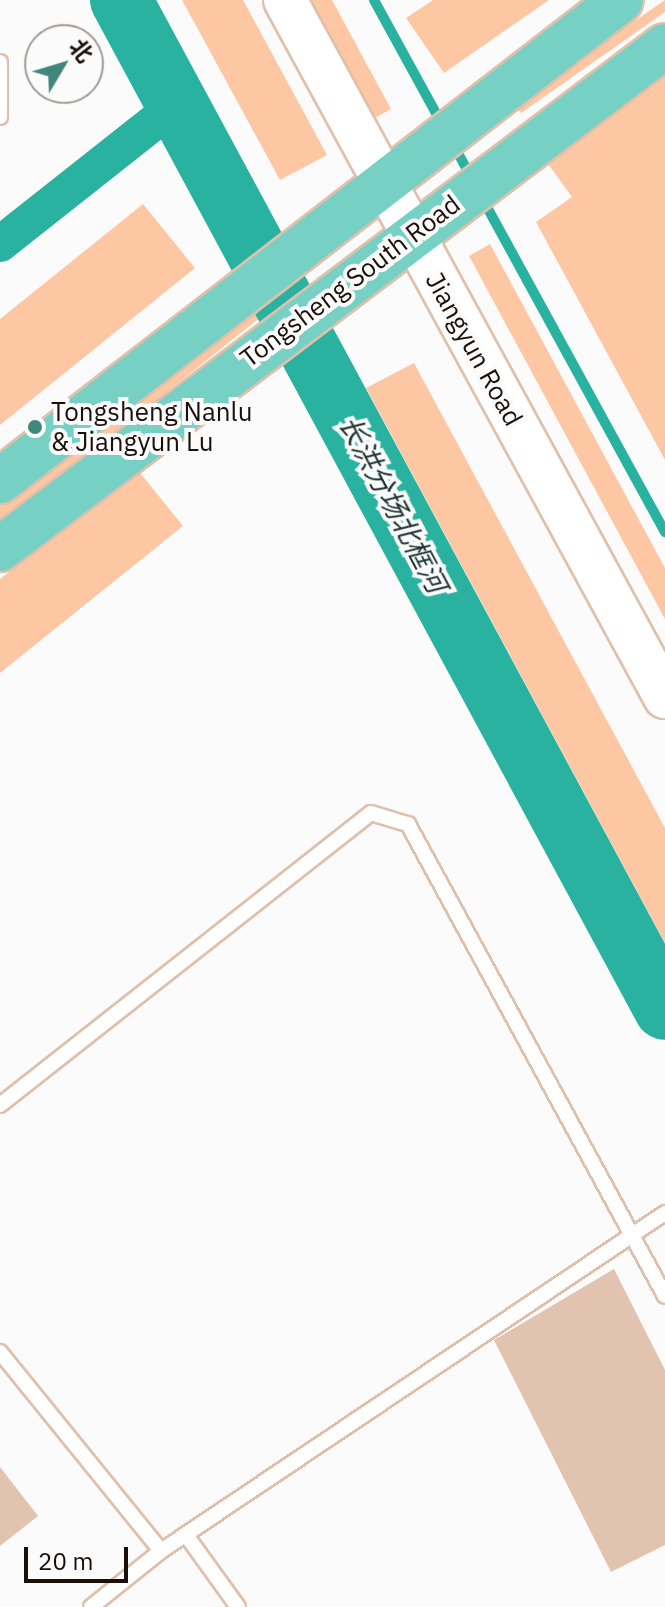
<!DOCTYPE html>
<meta charset="utf-8">
<style>
body{margin:0}
#map{position:relative;width:665px;height:1607px;overflow:hidden;background:#fbfbfb;font-family:"IBM Plex Sans","Noto Sans SC",sans-serif}
div>[style]{position:absolute}
.green>*{inset:0;background:#fdc7a3}
.stream>*{height:10px;margin:-5px;padding:0 5px;transform-origin:5px;border-radius:5px;background:#29b29f}
.canal>*{height:36px;margin:-18px;padding:0 18px;transform-origin:18px;border-radius:18px;background:#29b29f}
.river>*{height:62px;margin:-31px;padding:0 31px;transform-origin:31px;border-radius:31px;background:#29b29f}
.building>*{inset:0;background:#e1c3af}
.roads{filter:drop-shadow(2px 0 #dec0ac) drop-shadow(-2px 0 #dec0ac) drop-shadow(0 2px #dec0ac) drop-shadow(0 -2px #dec0ac)}
.lane>*{height:14px;margin:-7px;padding:0 7px;transform-origin:7px;border-radius:7px;background:#fff}
.secondary>*{height:42px;margin:-21px;padding:0 21px;transform-origin:21px;border-radius:21px;background:#fff}
.primary>*{height:44px;margin:-22px;padding:0 22px;transform-origin:22px;border-radius:22px;background:#77d0c4}
.dots>*{width:22px;height:22px;translate:-50% -50%;box-sizing:border-box;border:4px solid #fbfbfb;border-radius:50%}
span{translate:-50% -50%;white-space:nowrap;text-align:center;line-height:1.15;-webkit-text-stroke:8px #fbfbfb;paint-order:stroke}
.street-label{font-size:26px;color:#1a1009}
.poi-label{font-size:26px;color:#1a1009}
.left{translate:0 -50%;text-align:left}
.water-label{font-size:28px;color:#1c322e;font-style:italic}
.north{position:absolute;left:24px;top:24px;width:80px;height:80px;box-sizing:border-box;background:#fbfbfb;border:2px solid #a19d9a;border-radius:50%;rotate:52deg;font-size:22px;font-weight:700;line-height:32px;text-align:center;color:#1a1009}
.north::after{content:'';display:block;margin:auto;width:28px;height:36px;background:#42877b;clip-path:polygon(50% 0,100% 100%,50% 72%,0 100%)}
.scale{position:absolute;left:24px;top:1547px;width:104px;height:36px;box-sizing:border-box;border:4px solid #1a1009;border-top:0;padding-left:10px;font-size:24px;line-height:28px;white-space:nowrap;color:#1a1009;-webkit-text-stroke:6px #fbfbfb;paint-order:stroke}
</style>
<div id="map">
<div class="green">
<i style="clip-path:polygon(182px 0,243px 0,327px 155px,280px 180px)"></i>
<i style="clip-path:polygon(301px 0,332px 0,391px 109px,367px 122px)"></i>
<i style="clip-path:polygon(433px 0,549px 0,444px 73px,406px 18px)"></i>
<i style="clip-path:polygon(665px 0,665px 12px,521px 113px,514px 104px)"></i>
<i style="clip-path:polygon(665px 71px,665px 460px,536px 222px,572px 197px,543px 157px)"></i>
<i style="clip-path:polygon(143px 204px,195px 268px,0 425px,0 319px)"></i>
<i style="clip-path:polygon(490px 244px,665px 568px,665px 619px,469px 256px)"></i>
<i style="clip-path:polygon(252px 304px,262px 316px,0 525px,0 505px)"></i>
<i style="clip-path:polygon(414px 363px,665px 828px,665px 943px,366px 388px)"></i>
<i style="clip-path:polygon(137px 469px,183px 526px,0 673px,0 579px)"></i>
</div>
<div class="stream">
<i style="left:374px;top:0;width:141px;rotate:61.3deg"></i>
<i style="left:452px;top:142px;width:44px;rotate:61.7deg"></i>
<i style="left:482px;top:198px;width:381px;rotate:61.3deg"></i>
</div>
<div class="canal">
<i style="left:0;top:244px;width:226px;rotate:-38.3deg"></i>
</div>
<div class="river">
<i style="left:121px;top:0;width:1146px;rotate:61.67deg"></i>
</div>
<div class="building">
<i style="clip-path:polygon(614px 1269px,665px 1370px,665px 1545px,611px 1572px,494px 1340px)"></i>
<i style="clip-path:polygon(0 1467px,38px 1516px,0 1546px)"></i>
</div>
<div class="roads">
<div class="lane">
<i style="left:0;top:62px;width:55px;rotate:90deg"></i>
<i style="left:0;top:1105px;width:472px;rotate:-38.2deg"></i>
<i style="left:371px;top:813px;width:39px;rotate:17deg"></i>
<i style="left:408px;top:824px;width:537px;rotate:61.43deg"></i>
<i style="left:0;top:1352px;width:256px;rotate:51deg"></i>
<i style="left:186px;top:1535px;width:89px;rotate:54.2deg"></i>
<i style="left:91px;top:1607px;width:90px;rotate:-38.7deg"></i>
<i style="left:161px;top:1551px;width:607px;rotate:-33.85deg"></i>
</div>
<div class="secondary">
<i style="left:285px;top:0;width:794px;rotate:61.4deg"></i>
</div>
<div class="primary">
<i style="left:0;top:481px;width:785px;rotate:-37.76deg"></i>
<i style="left:0;top:549px;width:834px;rotate:-37.1deg"></i>
</div>
</div>
<div class="dots">
<i style="left:35px;top:427px;background:#42877b"></i>
</div>
<div class="street-label">
<span style="left:350px;top:281px;rotate:-37deg">Tongsheng South Road</span>
<span style="left:474px;top:349px;rotate:61deg">Jiangyun Road</span>
</div>
<div class="poi-label">
<span class="left" style="left:51px;top:427px">Tongsheng Nanlu<br>&amp; Jiangyun Lu</span>
</div>
<div class="water-label">
<span style="left:393px;top:504px;rotate:62deg">长洪分场北框河</span>
</div>
<div class="north">北</div>
<div class="scale">20 m</div>
</div>
